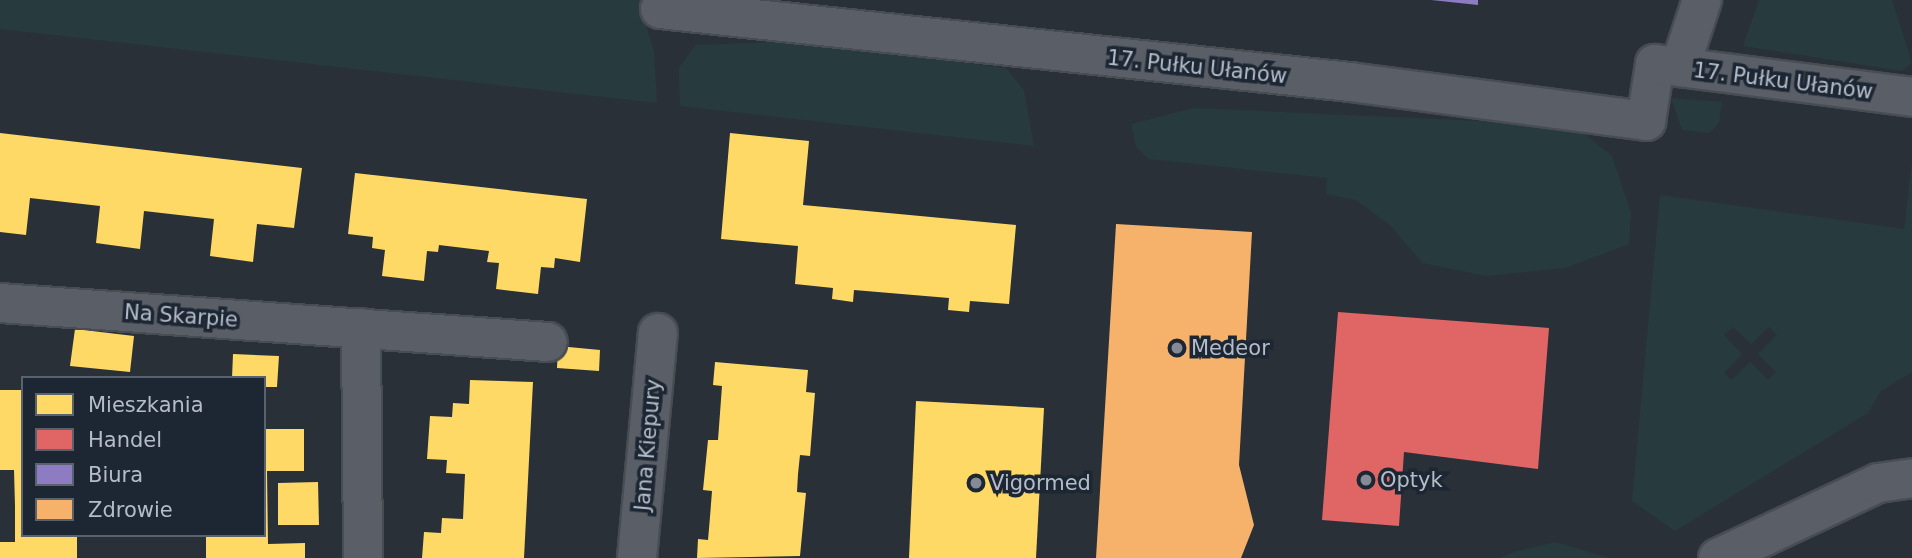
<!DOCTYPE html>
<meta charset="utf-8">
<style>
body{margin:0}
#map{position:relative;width:1912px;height:558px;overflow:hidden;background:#2a3038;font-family:"DejaVu Sans",sans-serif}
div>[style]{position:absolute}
.green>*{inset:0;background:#273a3e}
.homes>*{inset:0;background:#ffd966}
.shops>*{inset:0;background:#e06666}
.offices>*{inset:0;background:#8e7cc3}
.health>*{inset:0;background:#f6b26b}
.roads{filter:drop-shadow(2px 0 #484c53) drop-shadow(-2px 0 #484c53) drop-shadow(0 2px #484c53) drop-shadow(0 -2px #484c53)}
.minor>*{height:38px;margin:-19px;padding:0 19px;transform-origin:19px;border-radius:19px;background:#5a5e66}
.dots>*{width:19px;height:19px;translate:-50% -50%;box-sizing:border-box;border:4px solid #1d2633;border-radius:50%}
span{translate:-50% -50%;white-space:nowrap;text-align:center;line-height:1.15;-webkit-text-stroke:7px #1d2633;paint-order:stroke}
.street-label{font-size:21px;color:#b4bcc9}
.poi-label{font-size:21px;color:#b4bcc9}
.left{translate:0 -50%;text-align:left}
.legend{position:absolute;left:21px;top:376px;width:245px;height:161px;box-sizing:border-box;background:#1d2633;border:2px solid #59626f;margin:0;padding:9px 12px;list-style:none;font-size:21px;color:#b4bcc9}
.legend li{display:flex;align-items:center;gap:14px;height:35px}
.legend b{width:35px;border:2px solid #59626f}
</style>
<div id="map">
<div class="green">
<i style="clip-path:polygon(0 0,652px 0,642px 12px,654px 51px,657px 103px,0 29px)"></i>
<i style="clip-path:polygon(1759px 0,1892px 0,1912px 63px,1902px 71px,1743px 46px)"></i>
<i style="clip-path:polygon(803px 41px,1006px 68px,1024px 90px,1034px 146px,680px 106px,679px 67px,696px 45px)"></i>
<i style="clip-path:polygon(1671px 98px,1722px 102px,1719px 123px,1709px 133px,1682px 130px)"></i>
<i style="clip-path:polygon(1194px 108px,1573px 125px,1612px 156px,1631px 213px,1629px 244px,1565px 268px,1486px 276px,1422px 263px,1391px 226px,1356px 200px,1326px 194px,1327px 178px,1149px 159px,1136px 147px,1131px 124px)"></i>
<i style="clip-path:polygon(evenodd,1912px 161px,1912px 372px,1881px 391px,1868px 413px,1675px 531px,1632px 501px,1660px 195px,1904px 229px,1912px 161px,1733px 327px,1751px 344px,1769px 327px,1777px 335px,1758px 354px,1776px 372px,1768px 380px,1750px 362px,1732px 380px,1724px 373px,1742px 354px,1724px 335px,1733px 327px)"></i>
<i style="clip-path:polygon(1555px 542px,1610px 558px,1499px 558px,1514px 552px)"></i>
</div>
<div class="homes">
<i style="clip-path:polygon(0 133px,302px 168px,294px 228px,257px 224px,253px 262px,210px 256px,214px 219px,144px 211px,140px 249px,96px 243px,100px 206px,30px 198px,26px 235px,0 232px)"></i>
<i style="clip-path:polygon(730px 133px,809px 141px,803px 205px,1016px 225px,1009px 304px,970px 301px,969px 312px,948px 310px,949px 298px,854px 290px,853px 302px,832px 299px,833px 288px,795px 284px,798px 246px,721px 239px)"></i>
<i style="clip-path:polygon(355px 173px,587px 199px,580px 262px,555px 258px,554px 268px,541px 267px,538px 294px,496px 289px,499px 263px,487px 262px,489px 251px,439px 245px,438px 252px,427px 251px,424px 281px,382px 276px,385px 250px,372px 248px,373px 237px,348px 234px)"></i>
<i style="clip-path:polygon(75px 329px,134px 336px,130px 372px,70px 366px)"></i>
<i style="clip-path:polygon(558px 346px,600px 350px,599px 371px,557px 368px)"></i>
<i style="clip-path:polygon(233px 354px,279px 356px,277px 387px,264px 387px,264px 378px,232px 378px)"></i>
<i style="clip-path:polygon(715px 362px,808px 370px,806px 392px,815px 393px,810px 456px,800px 455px,798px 474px,797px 492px,806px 493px,800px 556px,697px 558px,698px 539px,708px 540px,710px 517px,712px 491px,703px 490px,708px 440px,718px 440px,722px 386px,713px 385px)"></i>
<i style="clip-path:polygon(470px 380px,533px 382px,524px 558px,422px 558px,424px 532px,441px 533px,442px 518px,463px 519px,465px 474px,446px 473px,447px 460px,427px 459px,430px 416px,452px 417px,453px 403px,469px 404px)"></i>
<i style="clip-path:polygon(0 390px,23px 390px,23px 535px,77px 535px,77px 558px,0 558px,0 542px,15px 542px,15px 506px,14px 470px,0 470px)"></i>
<i style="clip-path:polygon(916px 401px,1044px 408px,1036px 558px,909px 558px)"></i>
<i style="clip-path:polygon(264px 429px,304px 429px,304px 471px,267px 471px,268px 544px,305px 543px,305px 558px,206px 558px,206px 535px,264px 535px)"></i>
<i style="clip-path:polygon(318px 482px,319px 525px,278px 525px,278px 483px)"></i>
</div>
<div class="shops">
<i style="clip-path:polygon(1338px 312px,1549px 328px,1538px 469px,1404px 452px,1399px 526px,1322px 520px)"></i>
</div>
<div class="offices">
<i style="clip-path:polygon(1431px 0,1478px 0,1478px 5px)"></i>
</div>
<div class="health">
<i style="clip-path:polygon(1116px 224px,1252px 232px,1239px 465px,1254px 525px,1241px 558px,1096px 558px)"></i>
</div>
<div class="roads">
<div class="minor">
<i style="left:660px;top:9px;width:694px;rotate:6.04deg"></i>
<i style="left:1350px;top:82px;width:299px;rotate:7.5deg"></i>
<i style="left:1646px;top:121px;width:58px;rotate:-81deg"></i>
<i style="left:1655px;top:64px;width:259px;rotate:7.3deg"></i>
<i style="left:1680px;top:67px;width:71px;rotate:-71.8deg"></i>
<i style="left:0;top:303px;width:549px;rotate:4.07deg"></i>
<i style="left:361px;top:328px;width:230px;rotate:89.5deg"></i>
<i style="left:637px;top:558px;width:226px;rotate:-84.7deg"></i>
<i style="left:1718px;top:558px;width:177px;rotate:-25.1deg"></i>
<i style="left:1878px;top:483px;width:34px;rotate:-8deg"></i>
</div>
</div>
<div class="dots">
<i style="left:1177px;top:348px;background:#848b96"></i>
<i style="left:1366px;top:480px;background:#848b96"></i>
<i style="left:976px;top:483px;background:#848b96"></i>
</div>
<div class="street-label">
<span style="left:1197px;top:67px;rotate:6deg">17. Pułku Ułanów</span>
<span style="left:1783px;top:81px;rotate:7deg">17. Pułku Ułanów</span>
<span style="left:181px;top:316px;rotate:4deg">Na Skarpie</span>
<span style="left:648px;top:445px;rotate:-85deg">Jana Kiepury</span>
</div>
<div class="poi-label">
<span class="left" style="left:1191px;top:348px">Medeor</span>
<span class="left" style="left:1380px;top:480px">Optyk</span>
<span class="left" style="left:990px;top:483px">Vigormed</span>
</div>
<ul class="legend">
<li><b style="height:19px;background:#ffd966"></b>Mieszkania</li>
<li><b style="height:19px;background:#e06666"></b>Handel</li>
<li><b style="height:19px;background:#8e7cc3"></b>Biura</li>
<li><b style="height:19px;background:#f6b26b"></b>Zdrowie</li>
</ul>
</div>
